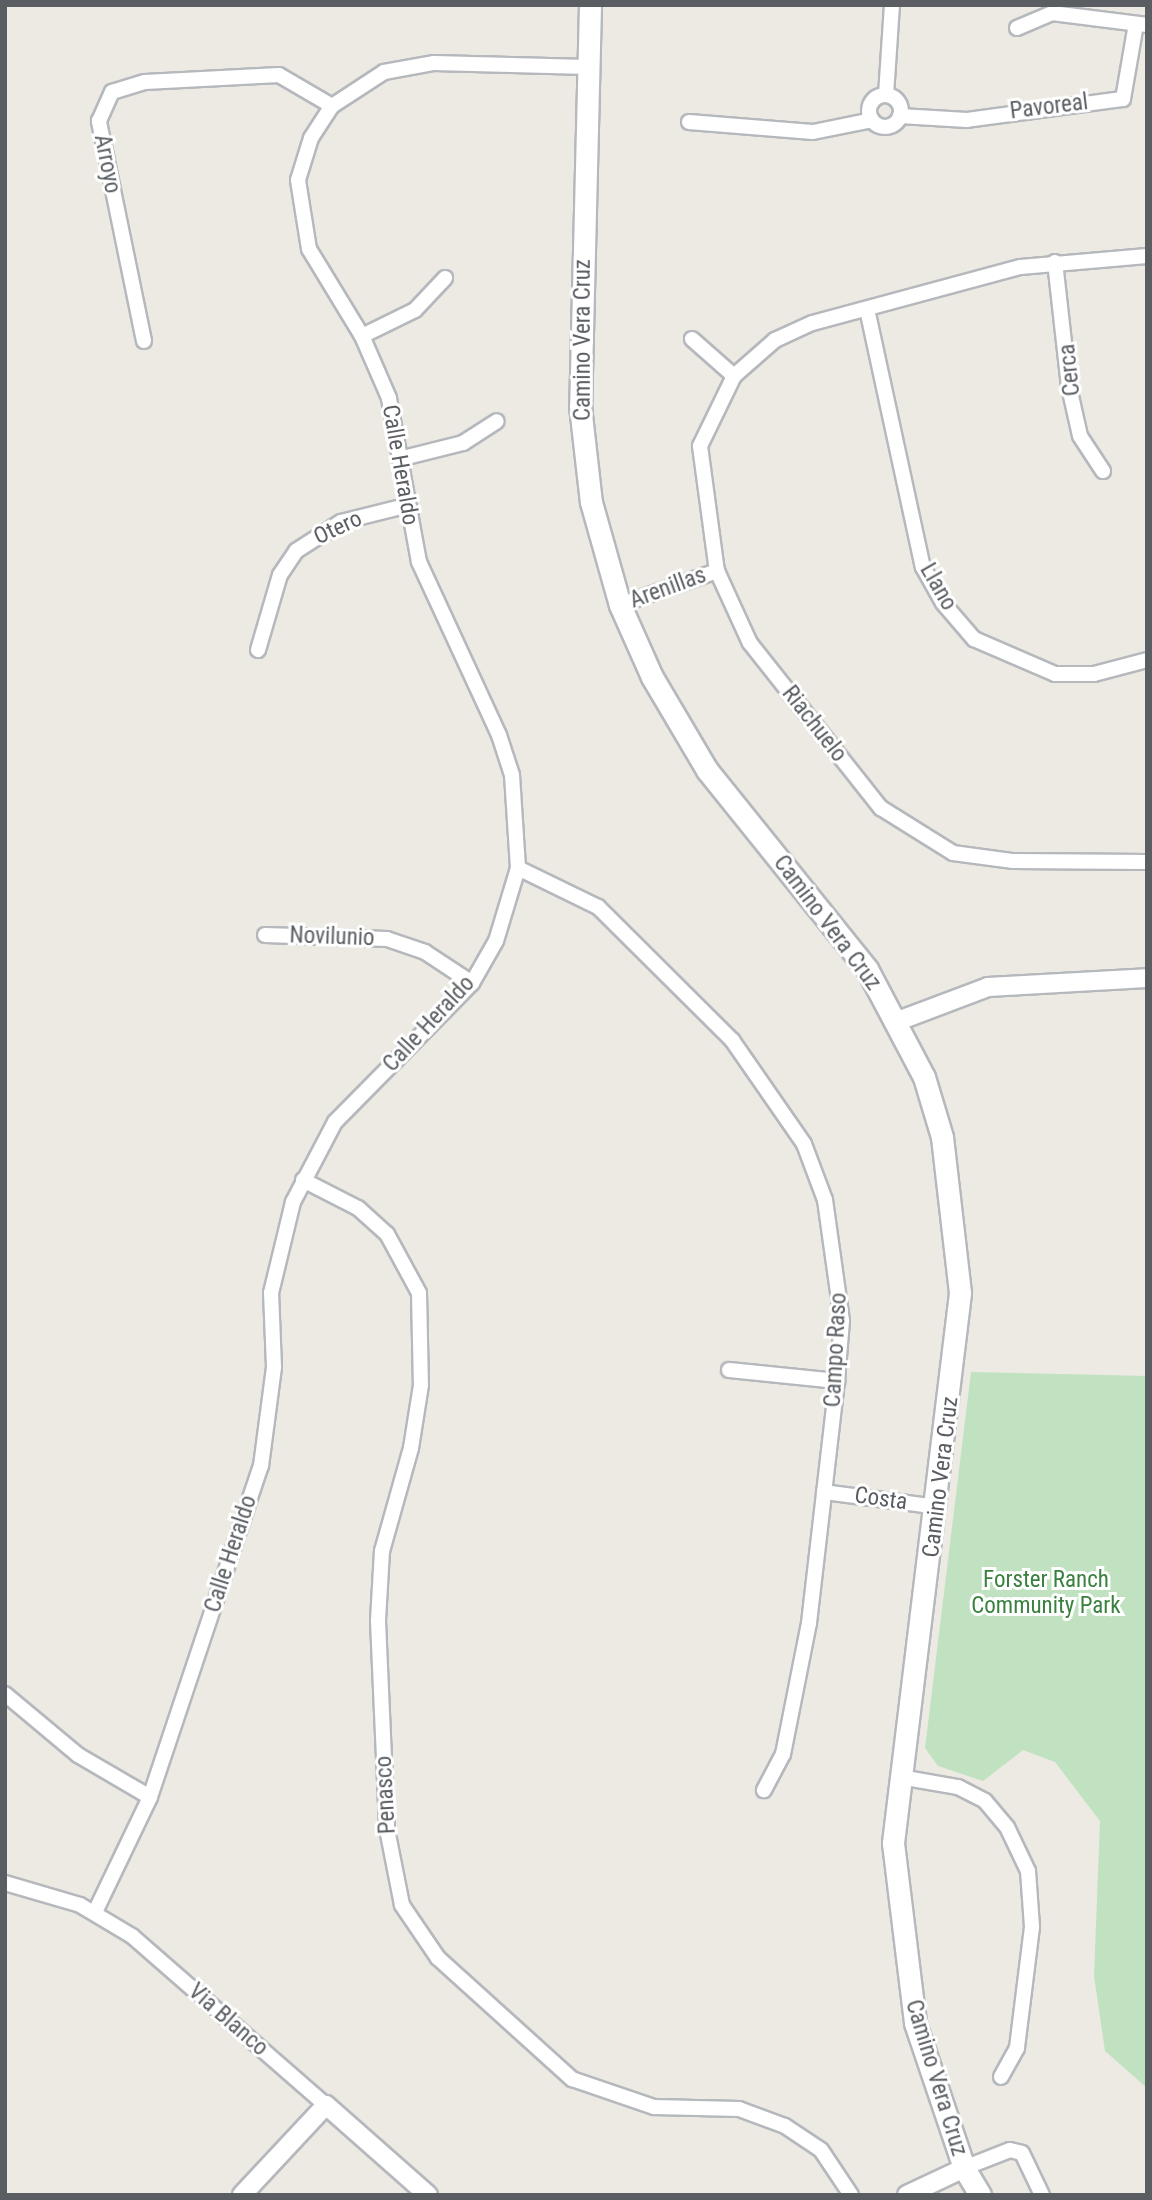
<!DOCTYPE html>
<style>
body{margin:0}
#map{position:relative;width:1152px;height:2200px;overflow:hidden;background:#eceae2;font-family:"Roboto Condensed",sans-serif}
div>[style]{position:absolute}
.green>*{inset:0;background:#c0e2c1}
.roads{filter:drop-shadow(2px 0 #b5b8bc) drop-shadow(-2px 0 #b5b8bc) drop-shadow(0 2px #b5b8bc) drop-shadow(0 -2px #b5b8bc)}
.minor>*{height:14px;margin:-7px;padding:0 7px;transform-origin:7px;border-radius:7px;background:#fff}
.minor>.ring{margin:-7px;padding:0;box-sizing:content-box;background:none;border:14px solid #fff;border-radius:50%}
.tertiary>*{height:18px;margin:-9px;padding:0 9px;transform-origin:9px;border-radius:9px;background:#fff}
.secondary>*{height:21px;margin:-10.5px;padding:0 10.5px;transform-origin:10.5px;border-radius:10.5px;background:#fff}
span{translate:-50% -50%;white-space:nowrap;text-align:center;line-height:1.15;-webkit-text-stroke:6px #fff;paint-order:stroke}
.street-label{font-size:23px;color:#5a5e62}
.park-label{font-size:23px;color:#3a813f}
.frame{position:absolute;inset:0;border:7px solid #5a5e62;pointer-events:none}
</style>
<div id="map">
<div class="green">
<i style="clip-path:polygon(971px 1372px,1147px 1376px,1147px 2088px,1105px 2051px,1094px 1976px,1100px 1821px,1055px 1762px,1023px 1750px,983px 1781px,938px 1766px,925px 1748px)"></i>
</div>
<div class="roads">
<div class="minor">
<i style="left:1017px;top:28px;width:38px;rotate:-23deg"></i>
<i style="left:1052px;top:13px;width:96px;rotate:7.2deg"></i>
<i style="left:886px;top:95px;width:90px;rotate:-86.2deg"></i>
<i class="ring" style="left:869px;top:95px;width:18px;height:18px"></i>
<i style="left:900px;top:116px;width:67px;rotate:3.4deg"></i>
<i style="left:967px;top:120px;width:157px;rotate:-7.7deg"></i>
<i style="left:1123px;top:99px;width:76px;rotate:-80.2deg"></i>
<i style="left:689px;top:122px;width:124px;rotate:4.6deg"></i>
<i style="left:813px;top:132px;width:60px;rotate:-11.5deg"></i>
<i style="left:1147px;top:256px;width:127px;rotate:175deg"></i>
<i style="left:1020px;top:267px;width:215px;rotate:164.9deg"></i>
<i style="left:812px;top:323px;width:41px;rotate:155.3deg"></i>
<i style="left:775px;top:340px;width:55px;rotate:138.7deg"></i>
<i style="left:734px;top:376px;width:78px;rotate:115.9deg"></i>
<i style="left:700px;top:446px;width:126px;rotate:82.3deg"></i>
<i style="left:717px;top:571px;width:79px;rotate:65.4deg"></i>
<i style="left:750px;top:643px;width:211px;rotate:51.6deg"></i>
<i style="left:881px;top:808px;width:85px;rotate:32deg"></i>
<i style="left:953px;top:853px;width:61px;rotate:7.6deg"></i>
<i style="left:1013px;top:861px;width:134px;rotate:0.4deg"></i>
<i style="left:1055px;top:262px;width:126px;rotate:83.6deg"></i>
<i style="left:1069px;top:387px;width:50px;rotate:77.3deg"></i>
<i style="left:1080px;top:436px;width:42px;rotate:56.7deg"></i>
<i style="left:867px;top:309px;width:264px;rotate:77.8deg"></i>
<i style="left:923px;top:567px;width:41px;rotate:60.9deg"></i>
<i style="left:943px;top:603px;width:48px;rotate:49.3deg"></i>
<i style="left:974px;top:639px;width:88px;rotate:23.4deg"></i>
<i style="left:1055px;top:674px;width:39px"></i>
<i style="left:1094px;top:674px;width:55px;rotate:-14.8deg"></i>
<i style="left:362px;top:336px;width:59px;rotate:-26.1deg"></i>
<i style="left:415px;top:310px;width:44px;rotate:-46.8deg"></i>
<i style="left:692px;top:339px;width:56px;rotate:41.4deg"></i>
<i style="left:144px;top:341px;width:225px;rotate:-101.6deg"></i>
<i style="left:99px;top:121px;width:32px;rotate:-66deg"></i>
<i style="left:112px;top:92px;width:34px;rotate:-17deg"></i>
<i style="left:145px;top:82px;width:134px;rotate:-3deg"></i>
<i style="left:279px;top:75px;width:61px;rotate:30.3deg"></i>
<i style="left:399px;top:459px;width:66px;rotate:-14deg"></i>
<i style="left:463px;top:443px;width:40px;rotate:-32.9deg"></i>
<i style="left:620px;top:605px;width:103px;rotate:-19.3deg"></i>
<i style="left:258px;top:650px;width:78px;rotate:-73.7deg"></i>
<i style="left:280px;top:575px;width:29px;rotate:-56deg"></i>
<i style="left:296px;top:551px;width:54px;rotate:-32.8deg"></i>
<i style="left:341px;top:522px;width:66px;rotate:-14deg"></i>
<i style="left:518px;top:868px;width:89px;rotate:26deg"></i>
<i style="left:598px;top:907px;width:189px;rotate:44.8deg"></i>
<i style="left:732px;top:1040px;width:126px;rotate:55.3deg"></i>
<i style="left:804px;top:1144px;width:60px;rotate:69.4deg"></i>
<i style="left:825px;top:1200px;width:122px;rotate:82deg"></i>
<i style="left:842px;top:1321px;width:60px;rotate:94.8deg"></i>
<i style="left:837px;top:1381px;width:244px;rotate:96.6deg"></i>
<i style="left:809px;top:1623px;width:134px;rotate:101.2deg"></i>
<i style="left:783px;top:1754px;width:41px;rotate:117.8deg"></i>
<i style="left:265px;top:935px;width:122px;rotate:1.9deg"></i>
<i style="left:387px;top:939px;width:40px;rotate:18.9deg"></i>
<i style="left:425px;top:952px;width:56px;rotate:33.4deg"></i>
<i style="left:303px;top:1180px;width:62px;rotate:27deg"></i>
<i style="left:358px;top:1208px;width:39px;rotate:42deg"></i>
<i style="left:387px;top:1234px;width:67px;rotate:61.5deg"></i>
<i style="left:419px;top:1293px;width:92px;rotate:88.8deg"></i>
<i style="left:421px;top:1385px;width:64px;rotate:99deg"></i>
<i style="left:411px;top:1448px;width:107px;rotate:105.7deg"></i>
<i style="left:382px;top:1551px;width:70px;rotate:93.3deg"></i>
<i style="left:378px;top:1621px;width:208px;rotate:87.5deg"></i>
<i style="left:387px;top:1829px;width:77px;rotate:78.8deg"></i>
<i style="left:402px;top:1905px;width:64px;rotate:55.8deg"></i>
<i style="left:438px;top:1958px;width:181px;rotate:42.1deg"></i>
<i style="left:572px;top:2079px;width:87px;rotate:18.9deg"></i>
<i style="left:654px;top:2107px;width:85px;rotate:1.3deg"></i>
<i style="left:739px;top:2109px;width:49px;rotate:20.3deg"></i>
<i style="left:785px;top:2126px;width:43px;rotate:33.7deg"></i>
<i style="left:821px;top:2150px;width:54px;rotate:56.3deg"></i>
<i style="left:729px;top:1370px;width:109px;rotate:5.8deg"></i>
<i style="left:824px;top:1492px;width:115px;rotate:7.5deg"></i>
<i style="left:5px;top:1694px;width:95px;rotate:39.9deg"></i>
<i style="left:78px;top:1755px;width:83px;rotate:30.3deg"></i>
<i style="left:900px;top:1777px;width:59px;rotate:9.8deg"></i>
<i style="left:958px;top:1787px;width:30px;rotate:27deg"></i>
<i style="left:985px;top:1801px;width:34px;rotate:50deg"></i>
<i style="left:1007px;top:1827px;width:49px;rotate:64.5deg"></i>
<i style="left:1028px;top:1871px;width:56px;rotate:85.9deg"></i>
<i style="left:1032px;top:1927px;width:122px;rotate:97.1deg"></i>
<i style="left:1017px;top:2048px;width:33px;rotate:119deg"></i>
<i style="left:5px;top:1883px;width:78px;rotate:16.3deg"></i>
<i style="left:80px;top:1905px;width:61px;rotate:30.8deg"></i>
<i style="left:132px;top:1936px;width:257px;rotate:41.1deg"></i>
<i style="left:95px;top:1912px;width:127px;rotate:-64.4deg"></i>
<i style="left:150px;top:1797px;width:349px;rotate:-71.5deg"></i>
<i style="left:261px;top:1466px;width:100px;rotate:-82.5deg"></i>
<i style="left:274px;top:1367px;width:74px;rotate:-92.3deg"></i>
<i style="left:271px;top:1293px;width:94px;rotate:-76.4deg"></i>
<i style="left:293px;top:1202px;width:90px;rotate:-62.3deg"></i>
<i style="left:335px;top:1122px;width:195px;rotate:-45.4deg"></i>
<i style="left:472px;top:983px;width:48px;rotate:-60.3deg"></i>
<i style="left:496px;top:941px;width:76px;rotate:-73.2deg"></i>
<i style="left:518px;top:868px;width:93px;rotate:-93.7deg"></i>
<i style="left:512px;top:775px;width:42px;rotate:-108deg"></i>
<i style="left:499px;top:735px;width:191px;rotate:-114.8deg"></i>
<i style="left:419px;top:562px;width:167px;rotate:-100.4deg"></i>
<i style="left:389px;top:398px;width:68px;rotate:-113.5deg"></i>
<i style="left:362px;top:336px;width:102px;rotate:-121.3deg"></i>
<i style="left:309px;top:249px;width:70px;rotate:-99.1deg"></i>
<i style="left:298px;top:180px;width:44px;rotate:-72.8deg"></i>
<i style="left:311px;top:138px;width:38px;rotate:-57deg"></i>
<i style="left:332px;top:106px;width:62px;rotate:-33.2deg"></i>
<i style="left:384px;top:72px;width:51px;rotate:-10.2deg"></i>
<i style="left:434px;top:63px;width:154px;rotate:1.5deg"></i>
<i style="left:964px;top:2168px;width:49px;rotate:-21.4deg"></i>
<i style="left:1010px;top:2150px;width:12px;rotate:14deg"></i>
<i style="left:1022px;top:2153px;width:47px;rotate:64.5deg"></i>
</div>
<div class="tertiary">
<i style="left:898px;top:1021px;width:96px;rotate:-20.7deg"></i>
<i style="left:988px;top:987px;width:159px;rotate:-3.2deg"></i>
<i style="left:242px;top:2195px;width:123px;rotate:-47deg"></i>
<i style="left:326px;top:2105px;width:136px;rotate:41.4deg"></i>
<i style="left:907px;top:2195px;width:63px;rotate:-25.3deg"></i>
</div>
<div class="secondary">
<i style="left:590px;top:5px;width:401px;rotate:91.4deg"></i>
<i style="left:580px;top:406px;width:97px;rotate:83.5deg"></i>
<i style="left:591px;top:502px;width:107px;rotate:74.3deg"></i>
<i style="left:620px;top:605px;width:79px;rotate:66deg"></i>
<i style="left:652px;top:677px;width:108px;rotate:59.4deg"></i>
<i style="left:707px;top:770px;width:255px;rotate:51.2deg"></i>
<i style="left:867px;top:969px;width:122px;rotate:62.2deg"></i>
<i style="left:924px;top:1077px;width:63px;rotate:73.3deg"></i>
<i style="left:942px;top:1137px;width:157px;rotate:83.4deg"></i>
<i style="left:960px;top:1293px;width:554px;rotate:96.95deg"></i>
<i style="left:893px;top:1843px;width:181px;rotate:83deg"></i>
<i style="left:915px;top:2023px;width:153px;rotate:71.3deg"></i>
<i style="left:964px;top:2168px;width:31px;rotate:59deg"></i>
</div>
</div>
<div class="street-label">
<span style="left:1049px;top:107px;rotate:-7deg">Pavoreal</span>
<span style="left:107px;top:164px;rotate:79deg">Arroyo</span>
<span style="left:583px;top:340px;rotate:-90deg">Camino Vera Cruz</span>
<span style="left:1070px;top:370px;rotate:-96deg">Cerca</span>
<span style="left:400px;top:465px;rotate:80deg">Calle Heraldo</span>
<span style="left:338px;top:528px;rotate:-25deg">Otero</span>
<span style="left:938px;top:587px;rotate:60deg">Llano</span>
<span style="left:668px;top:588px;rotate:-20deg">Arenillas</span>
<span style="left:814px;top:724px;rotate:52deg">Riachuelo</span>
<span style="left:827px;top:923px;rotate:53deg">Camino Vera Cruz</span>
<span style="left:332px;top:937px;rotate:2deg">Novilunio</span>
<span style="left:429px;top:1024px;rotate:-47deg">Calle Heraldo</span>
<span style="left:836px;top:1350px;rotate:-87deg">Campo Raso</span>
<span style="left:941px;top:1477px;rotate:-83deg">Camino Vera Cruz</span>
<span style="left:881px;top:1499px;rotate:8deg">Costa</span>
<span style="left:231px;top:1554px;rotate:-72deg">Calle Heraldo</span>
<span style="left:386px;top:1795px;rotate:-93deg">Penasco</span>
<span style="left:228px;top:2020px;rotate:41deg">Via Blanco</span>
<span style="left:936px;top:2078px;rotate:73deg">Camino Vera Cruz</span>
</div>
<div class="park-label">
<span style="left:1046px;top:1593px">Forster Ranch<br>Community Park</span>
</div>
<div class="frame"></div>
</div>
